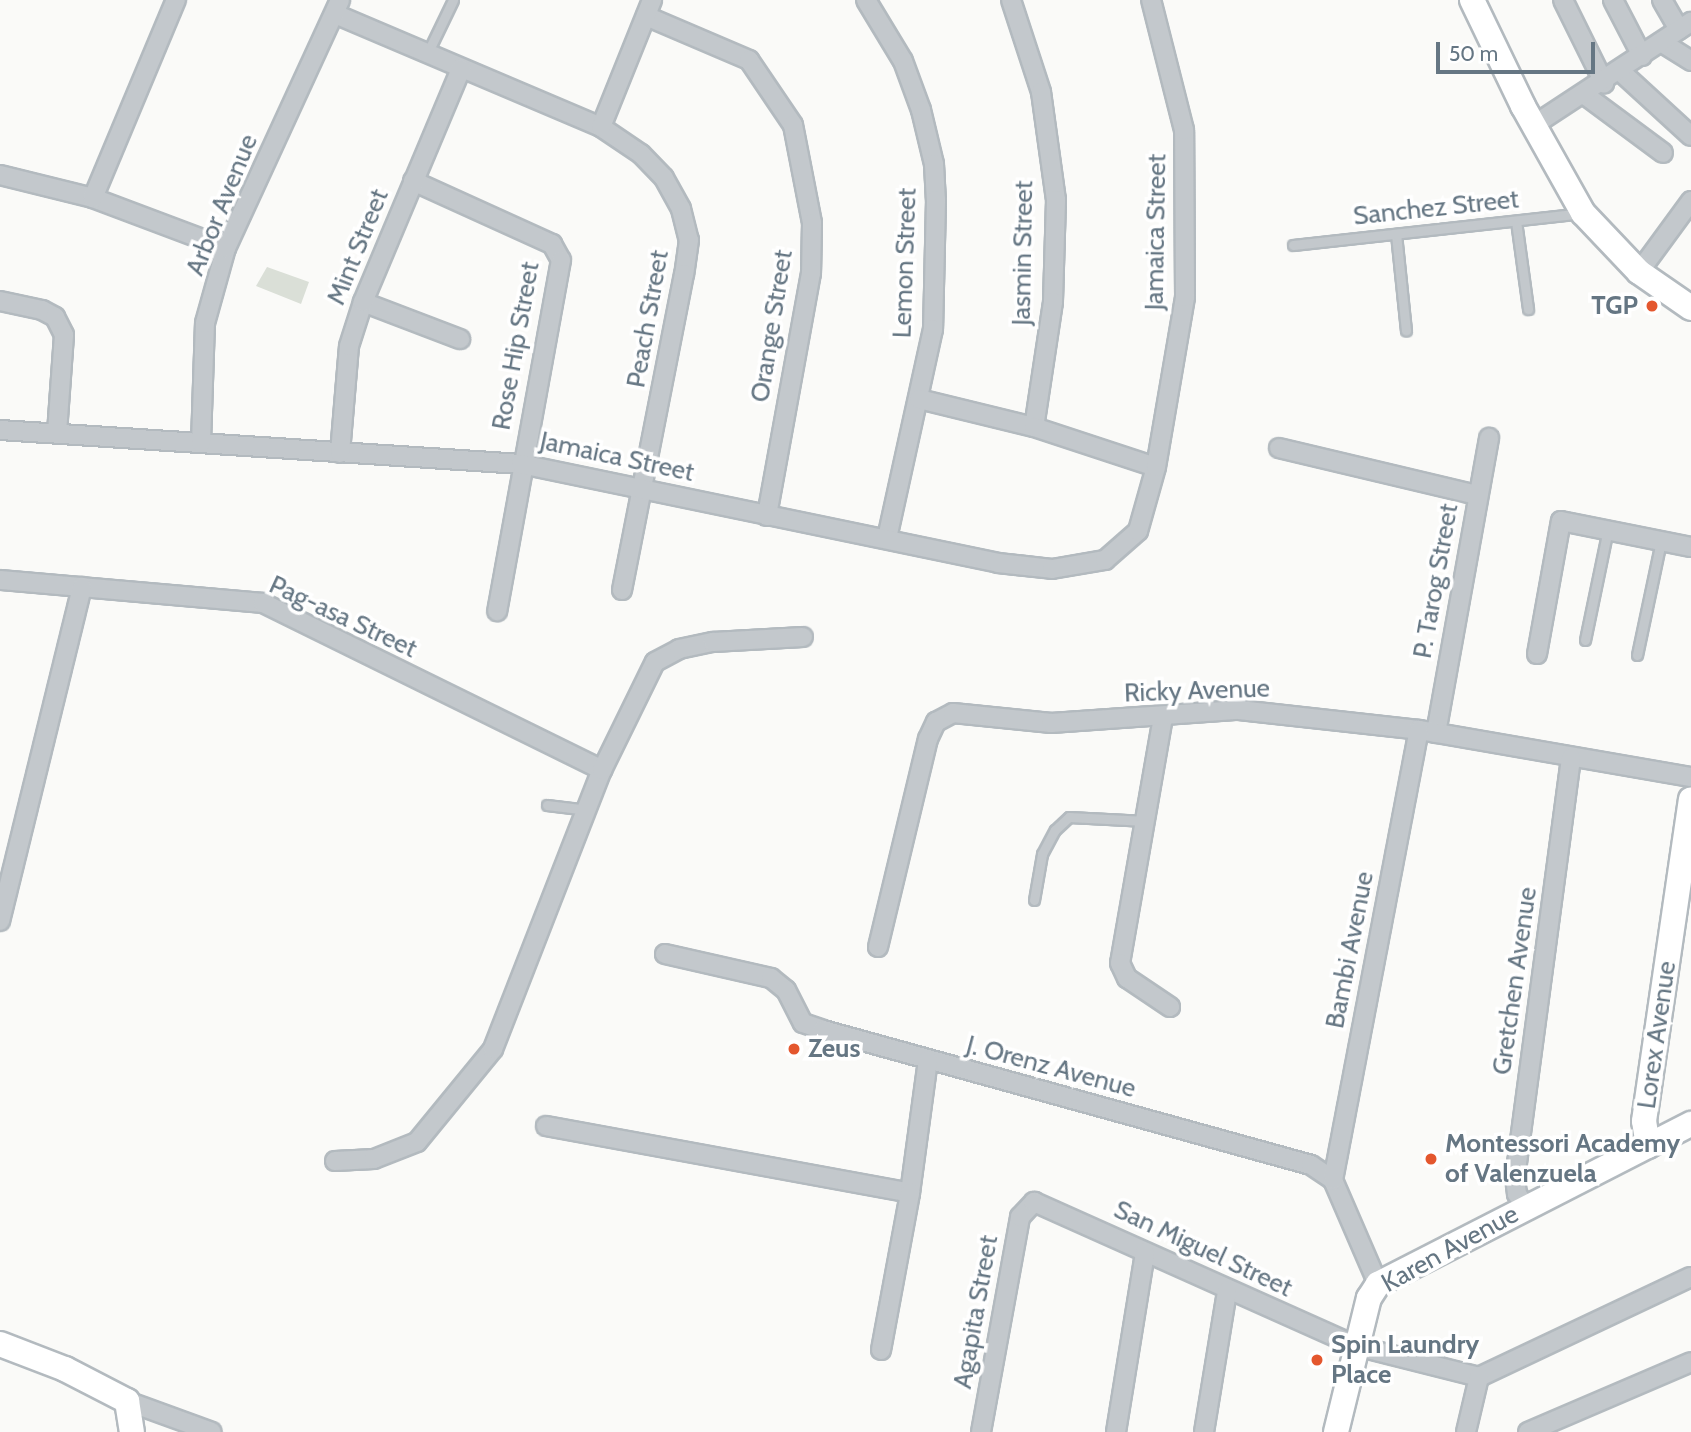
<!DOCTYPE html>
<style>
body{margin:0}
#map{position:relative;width:1691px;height:1432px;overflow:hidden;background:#fafaf8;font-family:Cabin,sans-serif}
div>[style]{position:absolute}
.green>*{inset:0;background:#dadfd7}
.roads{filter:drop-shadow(2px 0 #b3babf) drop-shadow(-2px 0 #b3babf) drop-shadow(0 2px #b3babf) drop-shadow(0 -2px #b3babf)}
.lane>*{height:9px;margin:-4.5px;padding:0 4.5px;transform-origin:4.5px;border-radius:4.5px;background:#c3c8cc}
.street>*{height:18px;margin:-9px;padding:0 9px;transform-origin:9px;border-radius:9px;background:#c3c8cc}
.secondary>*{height:24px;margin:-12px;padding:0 12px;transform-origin:12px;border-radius:12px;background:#fff}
.dots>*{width:19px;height:19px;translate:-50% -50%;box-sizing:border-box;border:4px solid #fff;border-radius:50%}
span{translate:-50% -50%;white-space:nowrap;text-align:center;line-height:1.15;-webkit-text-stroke:7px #fff;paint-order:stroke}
.street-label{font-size:26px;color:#657683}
.poi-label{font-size:26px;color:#657683;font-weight:700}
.right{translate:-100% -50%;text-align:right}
.left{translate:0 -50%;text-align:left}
.scale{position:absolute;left:1436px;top:42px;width:159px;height:32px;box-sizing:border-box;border:4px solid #657683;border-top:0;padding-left:9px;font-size:21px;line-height:24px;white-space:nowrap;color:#657683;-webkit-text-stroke:5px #fff;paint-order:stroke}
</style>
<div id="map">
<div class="green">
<i style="clip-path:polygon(267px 267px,309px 282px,301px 304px,256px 286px)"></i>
</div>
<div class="roads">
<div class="lane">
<i style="left:427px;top:54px;width:60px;rotate:-64.3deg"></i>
<i style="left:1516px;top:221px;width:89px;rotate:82.2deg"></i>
<i style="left:1396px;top:234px;width:97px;rotate:84.1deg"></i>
<i style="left:1293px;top:245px;width:290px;rotate:-6.3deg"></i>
<i style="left:1585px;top:640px;width:113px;rotate:-78.3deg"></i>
<i style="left:1637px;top:655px;width:116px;rotate:-78.1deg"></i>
<i style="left:547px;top:805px;width:39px;rotate:7deg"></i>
<i style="left:1034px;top:900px;width:47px;rotate:-80.1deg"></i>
<i style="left:1042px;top:854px;width:27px;rotate:-62deg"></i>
<i style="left:1055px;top:830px;width:19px;rotate:-43deg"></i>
<i style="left:1069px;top:817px;width:77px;rotate:3deg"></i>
</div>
<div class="street">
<i style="left:866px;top:0;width:71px;rotate:58.8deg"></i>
<i style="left:903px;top:61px;width:52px;rotate:69.8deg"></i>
<i style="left:921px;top:110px;width:56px;rotate:76.5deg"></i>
<i style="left:934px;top:164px;width:36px;rotate:87deg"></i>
<i style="left:936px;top:200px;width:129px;rotate:91.3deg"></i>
<i style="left:933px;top:329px;width:214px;rotate:102.4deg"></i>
<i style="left:1011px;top:0;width:97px;rotate:71.9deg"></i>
<i style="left:1041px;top:92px;width:109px;rotate:82.1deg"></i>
<i style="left:1056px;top:200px;width:102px;rotate:91.7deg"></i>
<i style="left:1053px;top:302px;width:126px;rotate:98.6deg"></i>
<i style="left:1563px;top:0;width:93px;rotate:63.7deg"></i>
<i style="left:1613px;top:0;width:63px;rotate:62.6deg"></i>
<i style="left:1662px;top:0;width:34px;rotate:60deg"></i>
<i style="left:335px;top:14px;width:289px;rotate:23deg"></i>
<i style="left:601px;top:127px;width:48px;rotate:34deg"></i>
<i style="left:641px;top:154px;width:33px;rotate:46deg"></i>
<i style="left:664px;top:178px;width:35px;rotate:61deg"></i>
<i style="left:681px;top:209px;width:32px;rotate:76deg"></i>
<i style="left:689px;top:240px;width:34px;rotate:98deg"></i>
<i style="left:684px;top:274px;width:322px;rotate:101.1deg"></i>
<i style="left:646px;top:16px;width:112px;rotate:23.1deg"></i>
<i style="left:749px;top:60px;width:78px;rotate:55.9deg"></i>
<i style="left:793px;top:125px;width:100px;rotate:79deg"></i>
<i style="left:812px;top:223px;width:50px;rotate:91.1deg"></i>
<i style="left:811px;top:273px;width:247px;rotate:100.3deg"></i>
<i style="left:1661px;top:42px;width:36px;rotate:32deg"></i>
<i style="left:1620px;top:71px;width:96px;rotate:42.5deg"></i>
<i style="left:1585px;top:95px;width:97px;rotate:36.6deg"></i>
<i style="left:1534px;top:125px;width:188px;rotate:-33.3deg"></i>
<i style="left:601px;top:127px;width:137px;rotate:-68.1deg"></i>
<i style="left:0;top:175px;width:96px;rotate:13.9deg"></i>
<i style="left:93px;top:198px;width:142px;rotate:20.6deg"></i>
<i style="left:413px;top:181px;width:153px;rotate:24.4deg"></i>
<i style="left:552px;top:244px;width:18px;rotate:61deg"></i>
<i style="left:561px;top:260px;width:357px;rotate:100.3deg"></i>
<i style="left:93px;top:198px;width:215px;rotate:-67.3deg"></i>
<i style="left:1639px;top:272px;width:88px;rotate:-53.8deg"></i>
<i style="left:0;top:301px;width:43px;rotate:12.1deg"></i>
<i style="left:42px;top:310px;width:15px;rotate:28deg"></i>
<i style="left:55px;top:317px;width:20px;rotate:63deg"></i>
<i style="left:64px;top:335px;width:98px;rotate:94.1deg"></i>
<i style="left:363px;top:302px;width:104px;rotate:20.9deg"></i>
<i style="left:919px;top:399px;width:118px;rotate:13.7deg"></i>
<i style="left:1034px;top:427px;width:128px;rotate:18.2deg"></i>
<i style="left:0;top:430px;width:522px;rotate:3.73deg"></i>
<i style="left:521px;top:464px;width:487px;rotate:11.7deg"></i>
<i style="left:998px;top:563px;width:54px;rotate:6.3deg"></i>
<i style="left:1052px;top:569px;width:54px;rotate:-9.6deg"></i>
<i style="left:1105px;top:560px;width:44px;rotate:-41.3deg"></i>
<i style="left:1138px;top:531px;width:66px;rotate:-74.3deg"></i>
<i style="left:1156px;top:467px;width:172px;rotate:-80.3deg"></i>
<i style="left:1185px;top:297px;width:167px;rotate:-90.3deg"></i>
<i style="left:1184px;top:130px;width:134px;rotate:-104.2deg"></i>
<i style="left:201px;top:443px;width:120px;rotate:-88.1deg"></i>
<i style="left:205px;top:323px;width:78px;rotate:-74.4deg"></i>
<i style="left:226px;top:248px;width:273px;rotate:-65.3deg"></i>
<i style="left:1279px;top:448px;width:204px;rotate:13.4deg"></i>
<i style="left:340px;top:453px;width:107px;rotate:-85.2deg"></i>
<i style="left:349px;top:346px;width:46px;rotate:-72.3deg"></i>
<i style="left:363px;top:302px;width:253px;rotate:-67.2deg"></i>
<i style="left:0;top:580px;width:264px;rotate:5deg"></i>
<i style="left:263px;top:603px;width:378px;rotate:26.2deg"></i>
<i style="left:1537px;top:654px;width:135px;rotate:-79.8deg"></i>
<i style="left:1561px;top:521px;width:133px;rotate:11.3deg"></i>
<i style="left:1163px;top:717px;width:250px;rotate:99.9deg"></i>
<i style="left:1120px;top:963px;width:17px;rotate:65deg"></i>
<i style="left:1127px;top:978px;width:52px;rotate:34deg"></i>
<i style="left:1436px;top:733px;width:300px;rotate:-79.8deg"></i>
<i style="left:0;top:921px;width:344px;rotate:-76.2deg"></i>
<i style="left:878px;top:947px;width:214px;rotate:-76.5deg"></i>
<i style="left:928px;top:739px;width:19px;rotate:-65deg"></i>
<i style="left:936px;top:722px;width:19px;rotate:-28deg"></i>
<i style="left:953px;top:713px;width:99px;rotate:5.8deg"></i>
<i style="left:1051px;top:723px;width:188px;rotate:-4deg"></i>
<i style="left:1239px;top:710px;width:181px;rotate:6.3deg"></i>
<i style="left:1419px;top:730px;width:276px;rotate:9.8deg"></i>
<i style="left:665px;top:954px;width:109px;rotate:12.8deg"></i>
<i style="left:771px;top:978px;width:19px;rotate:39deg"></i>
<i style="left:786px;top:990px;width:37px;rotate:63deg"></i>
<i style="left:803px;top:1023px;width:21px;rotate:19deg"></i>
<i style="left:823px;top:1030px;width:506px;rotate:15.46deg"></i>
<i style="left:1311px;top:1165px;width:27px;rotate:34deg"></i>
<i style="left:1333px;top:1180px;width:113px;rotate:66.6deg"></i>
<i style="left:546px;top:1126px;width:370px;rotate:10.4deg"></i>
<i style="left:910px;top:1193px;width:134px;rotate:-82.3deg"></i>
<i style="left:335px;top:1161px;width:39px;rotate:-3deg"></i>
<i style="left:374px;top:1159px;width:46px;rotate:-21.6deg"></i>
<i style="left:417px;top:1142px;width:120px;rotate:-50.7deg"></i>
<i style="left:493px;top:1049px;width:300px;rotate:-68.7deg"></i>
<i style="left:602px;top:770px;width:120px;rotate:-63.9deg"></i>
<i style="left:655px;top:662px;width:27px;rotate:-28deg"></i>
<i style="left:679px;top:649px;width:35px;rotate:-12deg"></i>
<i style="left:713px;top:642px;width:90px;rotate:-3.2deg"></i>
<i style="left:1333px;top:1180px;width:458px;rotate:-79.2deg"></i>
<i style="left:1526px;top:1207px;width:16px;rotate:-125deg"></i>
<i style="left:1517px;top:1194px;width:16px;rotate:-97deg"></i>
<i style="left:1515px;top:1178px;width:424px;rotate:-82.4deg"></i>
<i style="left:881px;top:1350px;width:160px;rotate:-79.5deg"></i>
<i style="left:127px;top:1401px;width:90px;rotate:20deg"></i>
<i style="left:981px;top:1432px;width:219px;rotate:-79.7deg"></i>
<i style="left:1020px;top:1217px;width:21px;rotate:-47deg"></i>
<i style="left:1034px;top:1202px;width:353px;rotate:24.1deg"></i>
<i style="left:1356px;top:1346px;width:127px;rotate:14.1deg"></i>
<i style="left:1479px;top:1377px;width:234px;rotate:-25.3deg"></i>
<i style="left:1116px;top:1432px;width:182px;rotate:-80.8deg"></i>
<i style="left:1204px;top:1432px;width:143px;rotate:-80.7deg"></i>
<i style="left:1466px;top:1432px;width:57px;rotate:-76.7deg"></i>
<i style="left:1528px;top:1432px;width:177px;rotate:-23.2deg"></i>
</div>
<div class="secondary">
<i style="left:1472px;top:0;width:118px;rotate:64.3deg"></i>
<i style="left:1523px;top:106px;width:123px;rotate:60.7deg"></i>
<i style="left:1583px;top:213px;width:81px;rotate:46.5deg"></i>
<i style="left:1639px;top:272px;width:63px;rotate:34.7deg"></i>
<i style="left:1648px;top:1146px;width:25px;rotate:-99deg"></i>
<i style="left:1644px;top:1121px;width:325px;rotate:-81.7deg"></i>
<i style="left:0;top:1344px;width:70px;rotate:21deg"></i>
<i style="left:65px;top:1369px;width:70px;rotate:27.3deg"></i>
<i style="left:127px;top:1401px;width:31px;rotate:81deg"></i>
<i style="left:1336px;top:1432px;width:138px;rotate:-76.2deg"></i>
<i style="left:1369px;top:1298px;width:17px;rotate:-57deg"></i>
<i style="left:1378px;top:1284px;width:352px;rotate:-27.1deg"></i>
</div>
</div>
<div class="dots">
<i style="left:1652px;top:306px;background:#e4572e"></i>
<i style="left:794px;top:1049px;background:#e4572e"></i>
<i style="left:1431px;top:1159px;background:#e4572e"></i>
<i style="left:1317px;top:1360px;background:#e4572e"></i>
</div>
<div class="street-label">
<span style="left:222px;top:205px;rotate:-68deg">Arbor Avenue</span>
<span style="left:1436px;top:208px;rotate:-6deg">Sanchez Street</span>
<span style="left:1156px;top:232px;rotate:-89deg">Jamaica Street</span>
<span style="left:358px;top:247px;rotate:-68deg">Mint Street</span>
<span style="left:1023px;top:253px;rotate:-89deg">Jasmin Street</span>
<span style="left:905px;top:263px;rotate:-88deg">Lemon Street</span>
<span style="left:648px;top:319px;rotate:-80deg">Peach Street</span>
<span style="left:772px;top:326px;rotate:-81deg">Orange Street</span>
<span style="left:516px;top:346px;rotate:-80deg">Rose Hip Street</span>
<span style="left:617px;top:457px;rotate:12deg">Jamaica Street</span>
<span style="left:1436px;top:581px;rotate:-80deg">P. Tarog Street</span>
<span style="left:343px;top:617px;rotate:25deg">Pag-asa Street</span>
<span style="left:1197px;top:691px;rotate:-2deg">Ricky Avenue</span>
<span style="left:1350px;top:950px;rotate:-79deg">Bambi Avenue</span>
<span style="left:1515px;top:981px;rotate:-82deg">Gretchen Avenue</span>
<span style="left:1657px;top:1035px;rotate:-82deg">Lorex Avenue</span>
<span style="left:1051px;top:1067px;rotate:15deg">J. Orenz Avenue</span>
<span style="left:1203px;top:1249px;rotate:25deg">San Miguel Street</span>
<span style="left:1450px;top:1249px;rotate:-29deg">Karen Avenue</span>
<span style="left:976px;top:1312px;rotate:-80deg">Agapita Street</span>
</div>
<div class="poi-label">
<span class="right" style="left:1638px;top:306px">TGP</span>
<span class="left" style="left:808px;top:1049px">Zeus</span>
<span class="left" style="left:1445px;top:1159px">Montessori Academy<br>of Valenzuela</span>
<span class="left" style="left:1331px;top:1360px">Spin Laundry<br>Place</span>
</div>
<div class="scale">50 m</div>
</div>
